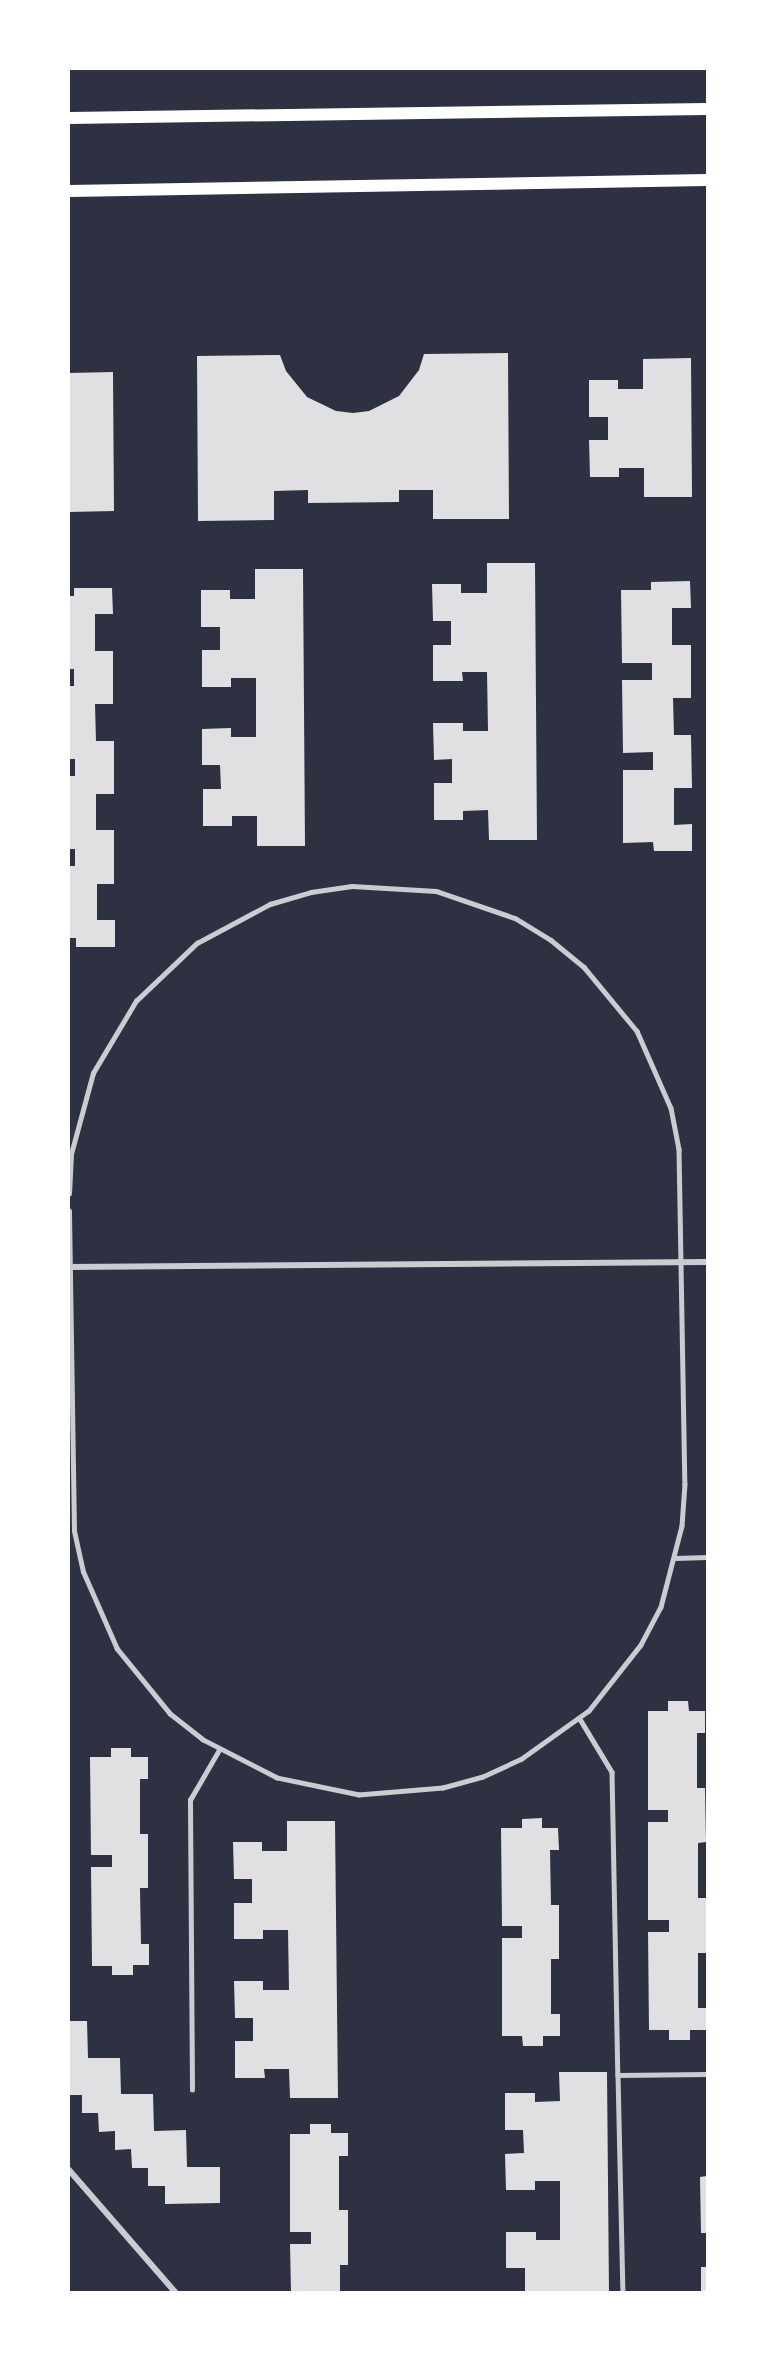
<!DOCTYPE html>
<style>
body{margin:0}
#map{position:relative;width:776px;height:2361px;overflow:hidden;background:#2d3142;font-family:Roboto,sans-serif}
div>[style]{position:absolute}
.building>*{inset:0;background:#e0e0e3}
.service>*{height:4.5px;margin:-2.25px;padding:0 2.25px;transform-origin:2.25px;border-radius:2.25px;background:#caccd0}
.minor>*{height:6px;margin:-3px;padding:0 3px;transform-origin:3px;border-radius:3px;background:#caccd0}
.secondary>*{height:12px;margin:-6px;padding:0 6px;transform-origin:6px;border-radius:6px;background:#fff}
span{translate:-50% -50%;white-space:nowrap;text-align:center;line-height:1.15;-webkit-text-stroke:5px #fff;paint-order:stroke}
.frame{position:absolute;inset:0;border:70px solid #fff;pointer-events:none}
</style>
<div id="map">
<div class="building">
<i style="clip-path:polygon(508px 353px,509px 519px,433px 519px,433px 490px,399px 490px,399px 502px,308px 503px,308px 490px,274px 491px,274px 520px,198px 521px,197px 356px,280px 355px,286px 371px,307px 397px,336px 411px,353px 413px,369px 411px,399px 396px,419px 370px,424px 354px)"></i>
<i style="clip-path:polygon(691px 358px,692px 497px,644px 497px,644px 468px,619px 468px,619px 477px,590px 477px,589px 440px,608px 440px,608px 417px,589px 417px,589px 380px,618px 380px,618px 389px,643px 389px,643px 359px)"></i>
<i style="clip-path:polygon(113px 372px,114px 511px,69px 512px,69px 373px)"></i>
<i style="clip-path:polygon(487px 563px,535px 563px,537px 840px,489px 840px,488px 810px,463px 811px,463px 820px,434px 820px,434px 783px,452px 783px,452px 759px,434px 760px,433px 723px,463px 723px,463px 731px,488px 731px,487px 672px,462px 672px,463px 681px,433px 681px,433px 645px,451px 645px,451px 621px,433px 621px,432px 584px,461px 584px,461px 593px,487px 593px)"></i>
<i style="clip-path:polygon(255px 569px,303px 569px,305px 846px,257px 846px,257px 816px,232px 816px,232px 826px,203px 826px,203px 789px,221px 789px,220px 765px,202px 765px,202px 729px,231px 728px,231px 737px,256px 737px,256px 678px,231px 678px,231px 687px,202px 687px,202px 650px,220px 650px,220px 627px,201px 627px,201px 590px,230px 590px,230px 599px,255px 599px)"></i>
<i style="clip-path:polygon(690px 581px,691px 608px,672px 608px,672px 645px,691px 645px,691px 698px,673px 698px,674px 735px,691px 735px,692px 788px,674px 788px,674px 825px,692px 824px,692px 851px,654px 851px,653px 842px,623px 843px,623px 770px,653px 770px,653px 752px,623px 753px,622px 680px,652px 680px,652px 663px,622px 663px,621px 590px,651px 590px,651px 582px)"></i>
<i style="clip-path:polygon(74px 588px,112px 588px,113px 614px,95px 614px,95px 651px,113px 651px,113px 704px,95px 704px,96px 741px,114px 741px,114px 794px,96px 794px,96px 830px,114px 830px,114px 884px,97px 884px,97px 920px,115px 920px,115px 947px,76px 947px,76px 938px,69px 938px,69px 866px,75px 866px,75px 849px,69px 849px,69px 776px,75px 776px,75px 759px,69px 759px,69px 686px,74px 686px,74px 669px,69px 669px,69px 596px,74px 596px)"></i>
<i style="clip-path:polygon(668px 1701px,688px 1701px,689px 1711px,705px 1711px,705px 1733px,697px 1733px,697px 1788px,705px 1788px,706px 1842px,698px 1843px,698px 1898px,706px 1898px,706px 1953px,698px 1953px,698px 2008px,706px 2008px,706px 2030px,690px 2030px,690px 2040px,669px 2040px,669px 2030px,649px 2030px,648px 1932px,669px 1932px,669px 1920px,648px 1920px,648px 1822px,668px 1822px,668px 1810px,648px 1810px,648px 1711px,668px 1711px)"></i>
<i style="clip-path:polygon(111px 1748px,131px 1748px,131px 1757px,148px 1757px,148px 1779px,140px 1779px,140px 1834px,148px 1834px,148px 1888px,140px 1888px,141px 1944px,149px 1944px,149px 1965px,133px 1965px,133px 1975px,112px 1975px,112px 1966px,92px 1966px,91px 1867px,112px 1867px,112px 1855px,91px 1855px,90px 1757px,111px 1757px)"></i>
<i style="clip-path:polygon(542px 1818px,542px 1828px,558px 1828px,559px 1850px,550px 1850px,551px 1905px,559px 1905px,559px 1959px,551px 1959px,551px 2014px,560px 2014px,560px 2036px,543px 2036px,543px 2046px,523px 2046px,522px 2036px,502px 2036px,502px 1938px,522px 1938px,522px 1926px,502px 1926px,501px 1828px,522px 1828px,522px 1819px)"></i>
<i style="clip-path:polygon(287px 1821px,335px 1821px,338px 2098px,290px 2098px,289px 2069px,264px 2069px,265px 2078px,235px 2078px,235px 2041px,253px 2041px,253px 2018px,235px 2018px,234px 1981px,263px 1981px,263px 1990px,289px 1990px,288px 1930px,263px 1930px,263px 1939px,234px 1939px,234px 1903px,252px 1903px,252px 1879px,234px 1879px,233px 1842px,262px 1842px,262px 1851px,287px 1851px)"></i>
<i style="clip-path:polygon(69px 2021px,87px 2021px,88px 2058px,120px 2058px,121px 2094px,153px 2094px,154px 2131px,186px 2130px,187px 2167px,220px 2167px,220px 2203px,165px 2204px,165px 2186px,148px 2186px,148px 2168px,132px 2168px,131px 2149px,115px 2150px,115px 2131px,99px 2132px,98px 2113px,82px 2113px,82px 2095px,69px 2095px)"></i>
<i style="clip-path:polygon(559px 2072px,607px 2072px,609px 2292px,525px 2292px,525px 2268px,506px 2268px,506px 2232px,536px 2232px,536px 2240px,560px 2240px,560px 2181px,535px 2181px,535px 2190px,506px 2190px,505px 2154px,524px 2153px,523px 2130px,505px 2130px,505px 2093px,535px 2093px,535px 2102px,560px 2101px)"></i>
<i style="clip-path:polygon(310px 2124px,331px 2124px,331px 2133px,348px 2133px,348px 2156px,339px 2156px,339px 2210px,348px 2210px,348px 2265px,340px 2265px,340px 2292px,291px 2292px,290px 2244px,311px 2244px,311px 2232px,290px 2232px,290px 2134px,310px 2134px)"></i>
<i style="clip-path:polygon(707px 2176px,707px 2233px,701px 2233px,700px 2177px)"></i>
<i style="clip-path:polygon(701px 2267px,707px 2267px,707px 2292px,701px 2292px)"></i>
</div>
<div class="service">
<i style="left:69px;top:1194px;width:40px;rotate:-87.1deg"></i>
<i style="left:71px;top:1154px;width:84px;rotate:-74.8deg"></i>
<i style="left:93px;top:1073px;width:84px;rotate:-59.2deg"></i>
<i style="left:136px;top:1001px;width:84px;rotate:-43.6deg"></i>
<i style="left:197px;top:943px;width:83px;rotate:-28.1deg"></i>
<i style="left:270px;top:904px;width:43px;rotate:-16.3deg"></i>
<i style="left:311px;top:892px;width:41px;rotate:-8.3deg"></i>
<i style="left:352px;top:886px;width:84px;rotate:3.4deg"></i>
<i style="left:436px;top:891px;width:83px;rotate:18.9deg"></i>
<i style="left:515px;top:918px;width:42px;rotate:31.4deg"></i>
<i style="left:551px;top:940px;width:43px;rotate:39.3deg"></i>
<i style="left:584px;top:967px;width:83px;rotate:50.4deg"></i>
<i style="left:637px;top:1031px;width:84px;rotate:66.2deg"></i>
<i style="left:671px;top:1108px;width:42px;rotate:79deg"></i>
<i style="left:679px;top:1149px;width:335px;rotate:89deg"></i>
<i style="left:685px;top:1484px;width:42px;rotate:94.1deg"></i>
<i style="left:682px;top:1526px;width:84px;rotate:104.5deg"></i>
<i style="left:661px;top:1607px;width:43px;rotate:117.8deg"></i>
<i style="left:641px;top:1645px;width:84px;rotate:128.2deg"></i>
<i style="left:589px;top:1711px;width:82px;rotate:144.4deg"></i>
<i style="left:522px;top:1759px;width:43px;rotate:155.2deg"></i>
<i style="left:483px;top:1777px;width:41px;rotate:164.6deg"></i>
<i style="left:443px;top:1788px;width:84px;rotate:175.2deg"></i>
<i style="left:359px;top:1795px;width:84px;rotate:-168.3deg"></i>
<i style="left:277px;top:1778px;width:83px;rotate:-152.8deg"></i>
<i style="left:203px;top:1740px;width:42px;rotate:-141.8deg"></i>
<i style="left:170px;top:1714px;width:84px;rotate:-129.2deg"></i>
<i style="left:117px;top:1649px;width:84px;rotate:-113.8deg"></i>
<i style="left:83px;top:1572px;width:42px;rotate:-102.4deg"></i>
<i style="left:74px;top:1531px;width:320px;rotate:-90.9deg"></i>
<i style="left:676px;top:1558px;width:31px;rotate:-2deg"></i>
<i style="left:580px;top:1719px;width:62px;rotate:58.9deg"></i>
<i style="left:612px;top:1772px;width:303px;rotate:88.9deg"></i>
<i style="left:618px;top:2075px;width:89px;rotate:-0.6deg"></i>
<i style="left:618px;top:2075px;width:217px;rotate:88.7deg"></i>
<i style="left:192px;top:2090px;width:290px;rotate:-90.4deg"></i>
<i style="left:190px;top:1800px;width:58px;rotate:-59.9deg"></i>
</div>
<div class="minor">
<i style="left:69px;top:1267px;width:638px;rotate:-0.45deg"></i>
<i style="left:69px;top:2170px;width:162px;rotate:49deg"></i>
</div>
<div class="secondary">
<i style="left:69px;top:118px;width:638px;rotate:-0.81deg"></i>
<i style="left:69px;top:191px;width:638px;rotate:-0.99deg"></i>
</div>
<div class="frame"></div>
</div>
